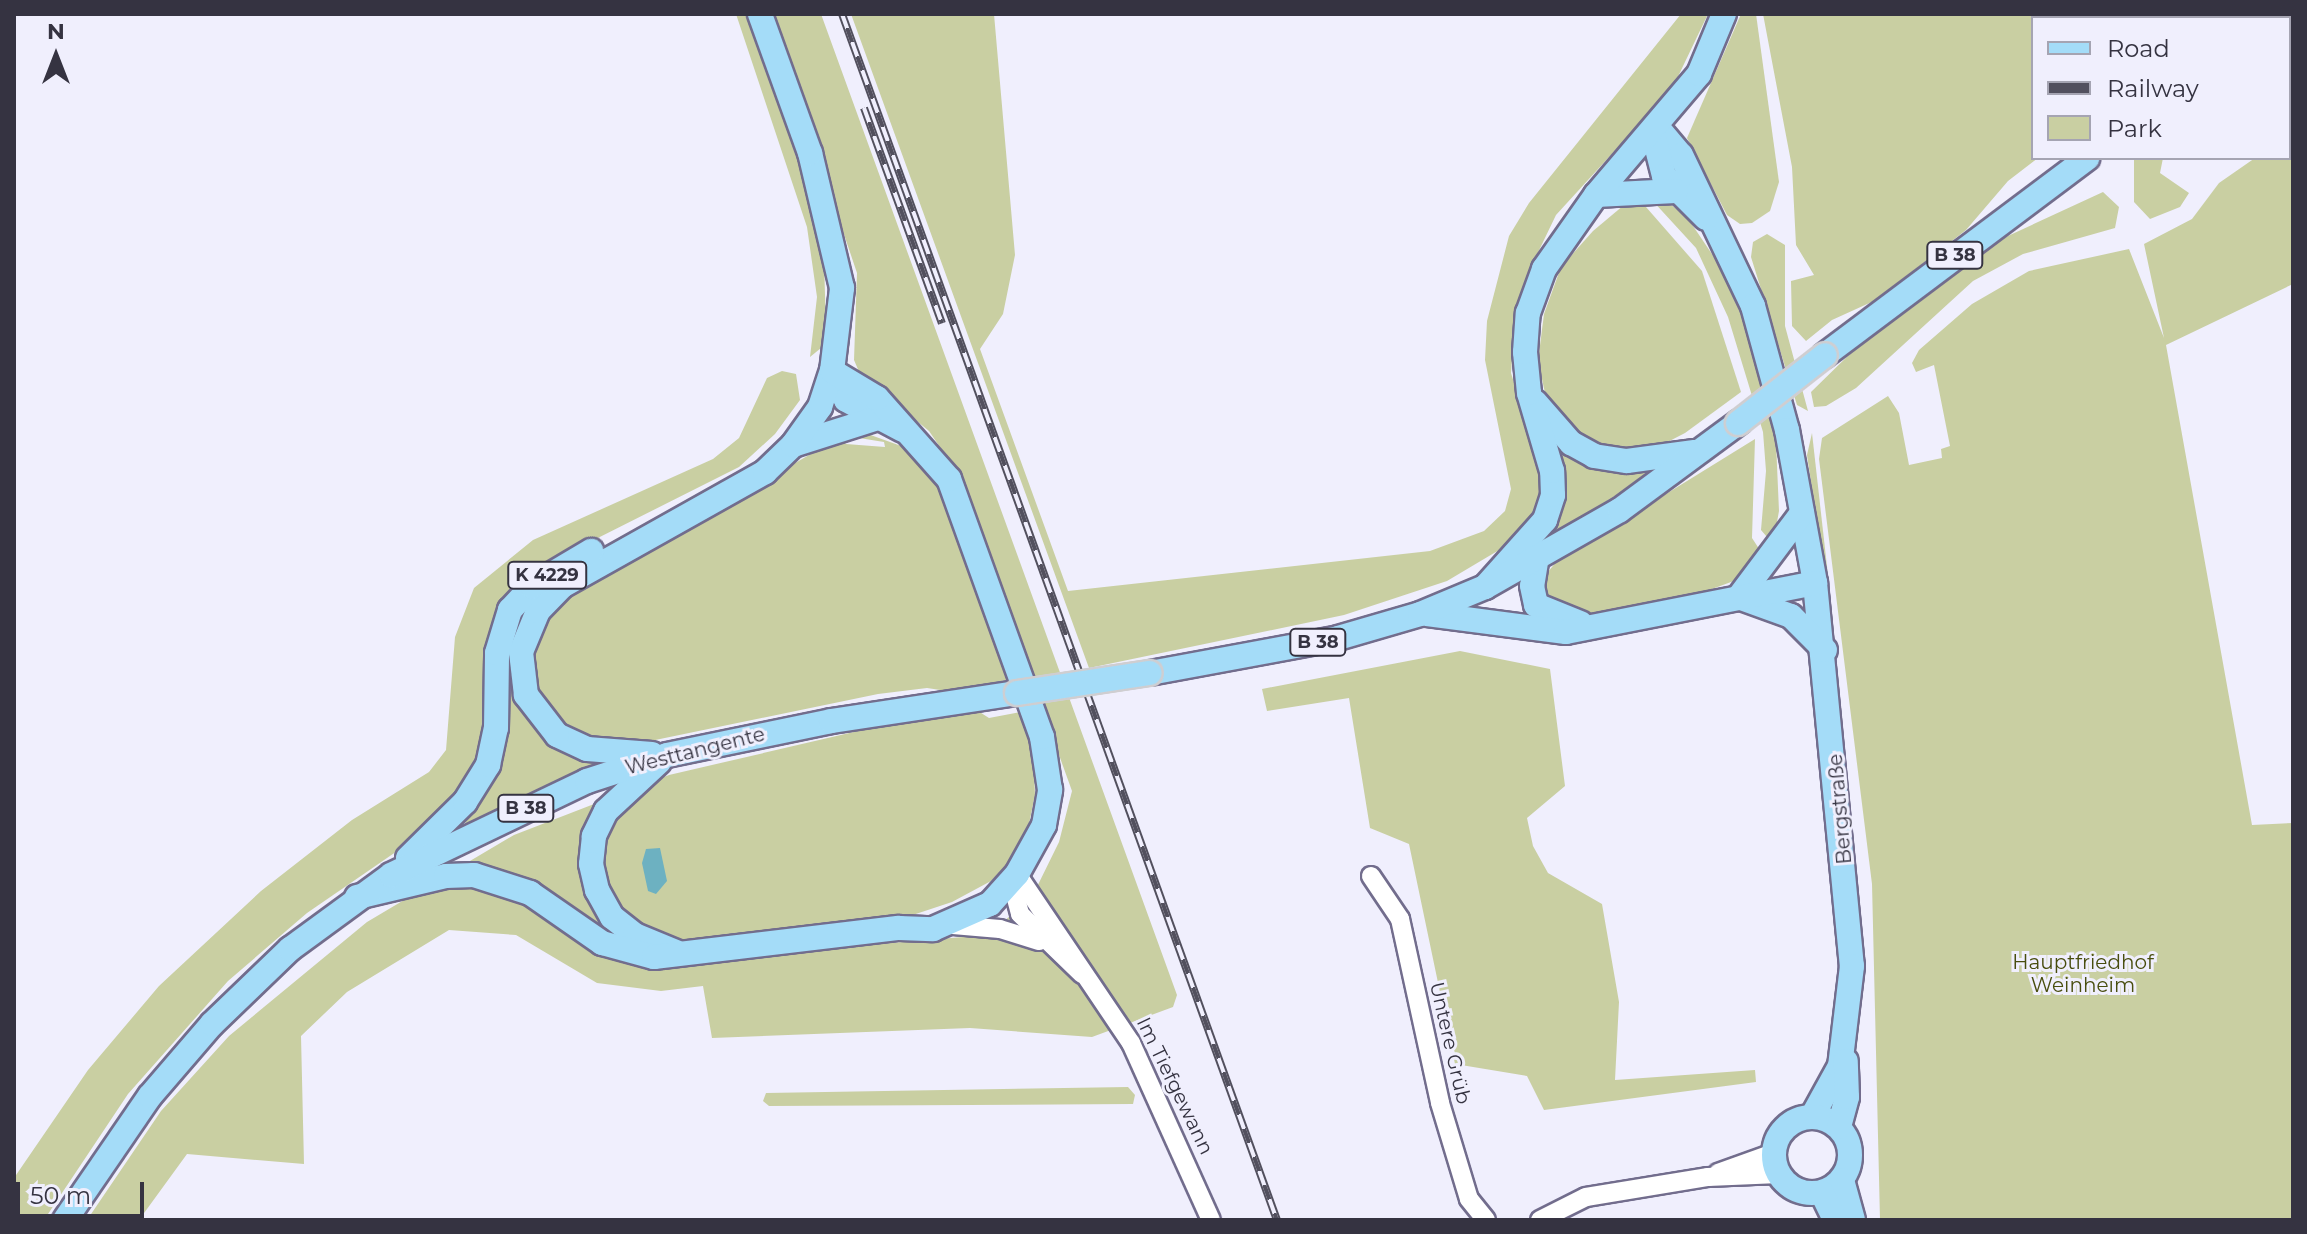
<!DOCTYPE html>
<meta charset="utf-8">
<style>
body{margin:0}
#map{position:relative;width:2307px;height:1234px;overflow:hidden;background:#f0effd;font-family:Montserrat,sans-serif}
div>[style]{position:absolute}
.green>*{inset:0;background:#c9cfa2}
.water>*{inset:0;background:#6db1c1}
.major-tunnel>*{height:24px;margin-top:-12px;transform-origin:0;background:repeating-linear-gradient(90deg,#cbc9d7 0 24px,transparent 0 36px)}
.roads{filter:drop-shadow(2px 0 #726d8d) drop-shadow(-2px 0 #726d8d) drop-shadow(0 2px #726d8d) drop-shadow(0 -2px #726d8d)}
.minor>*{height:18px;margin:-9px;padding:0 9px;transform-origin:9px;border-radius:9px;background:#fff}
.major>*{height:24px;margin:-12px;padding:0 12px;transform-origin:12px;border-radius:12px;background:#a4dcf8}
.major>.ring{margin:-12px;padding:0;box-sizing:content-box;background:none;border:24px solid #a4dcf8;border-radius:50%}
.rail>*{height:8px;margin-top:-4px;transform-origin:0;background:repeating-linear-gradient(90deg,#f0effd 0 15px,#52505e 0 30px);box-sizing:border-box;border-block:2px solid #52505e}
.bridges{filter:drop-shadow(2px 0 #cfced1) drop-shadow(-2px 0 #cfced1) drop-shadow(0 2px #cfced1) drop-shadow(0 -2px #cfced1)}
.major-bridge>*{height:24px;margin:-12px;padding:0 12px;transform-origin:12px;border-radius:12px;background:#a4dcf8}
span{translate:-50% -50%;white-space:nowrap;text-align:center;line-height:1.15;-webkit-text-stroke:6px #f0effd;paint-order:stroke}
.shield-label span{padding:2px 6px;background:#f0effd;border:2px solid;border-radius:6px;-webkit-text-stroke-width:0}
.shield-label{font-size:18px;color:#353341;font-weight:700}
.street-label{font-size:20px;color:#353341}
.park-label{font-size:20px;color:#484d0e}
.frame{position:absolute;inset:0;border:16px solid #353341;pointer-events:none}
.legend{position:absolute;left:2031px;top:16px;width:260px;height:144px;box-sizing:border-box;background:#f0effd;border:2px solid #a5a4b2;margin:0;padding:10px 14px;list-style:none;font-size:24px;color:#353341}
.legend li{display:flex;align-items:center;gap:16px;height:40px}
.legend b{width:40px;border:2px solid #a5a4b2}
.north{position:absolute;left:16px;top:16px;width:80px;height:80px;-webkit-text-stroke:6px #f0effd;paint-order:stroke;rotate:0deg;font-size:22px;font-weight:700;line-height:32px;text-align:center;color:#353341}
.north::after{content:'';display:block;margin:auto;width:28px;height:36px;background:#353341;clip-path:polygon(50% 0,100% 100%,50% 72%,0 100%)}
.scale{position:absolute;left:16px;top:1182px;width:128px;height:36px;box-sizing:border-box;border:4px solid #353341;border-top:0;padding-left:10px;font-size:24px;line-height:28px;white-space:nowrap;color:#353341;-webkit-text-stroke:6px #f0effd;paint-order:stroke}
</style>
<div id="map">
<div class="green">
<i style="clip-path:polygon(736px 14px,748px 14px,801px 160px,824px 260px,826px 330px,821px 348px,810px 357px,817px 297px,807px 227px)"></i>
<i style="clip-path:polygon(770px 14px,821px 14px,1177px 995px,1173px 1007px,1092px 1037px,970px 1028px,712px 1038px,703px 986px,661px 991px,597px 983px,516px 935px,449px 930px,347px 992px,301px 1036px,304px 1164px,187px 1154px,139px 1220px,87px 1220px,161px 1111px,229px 1036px,367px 922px,514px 835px,669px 775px,871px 728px,978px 711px,989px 718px,1021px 712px,1033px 746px,1035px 795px,1029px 824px,1007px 865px,991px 881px,952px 902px,807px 950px,963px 937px,1004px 921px,1031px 899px,1059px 842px,1072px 791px,957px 472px,929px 431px,860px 374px,854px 360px,857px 273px)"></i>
<i style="clip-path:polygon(851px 14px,994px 14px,1015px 255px,1003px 314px,980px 349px,1068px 591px,1430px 551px,1484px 531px,1505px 511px,1511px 489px,1485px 360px,1487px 321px,1509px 236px,1529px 203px,1681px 14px,1708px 14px,1673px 87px,1556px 215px,1531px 267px,1515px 319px,1511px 373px,1543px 477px,1543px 500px,1521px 537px,1447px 581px,1344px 615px,1089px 668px)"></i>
<i style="clip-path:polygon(1741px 14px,1756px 14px,1779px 182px,1770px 211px,1752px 223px,1740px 224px,1727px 215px,1687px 138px)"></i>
<i style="clip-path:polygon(1763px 14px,2293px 14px,2293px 284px,2166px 345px,2252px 825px,2293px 823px,2293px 1220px,1880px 1220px,1872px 884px,1819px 459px,1822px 438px,1888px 396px,1899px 413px,1909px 465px,1942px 458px,1941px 449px,1950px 446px,1934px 365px,1916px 372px,1912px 363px,1919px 350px,1972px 304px,2029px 271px,2129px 249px,2164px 338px,2144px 244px,2192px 219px,2219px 183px,2255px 158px,2289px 158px,2289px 18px,2033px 18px,2033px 158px,2038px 158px,2008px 181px,1966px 230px,1876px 300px,1832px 320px,1806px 341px,1792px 326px,1791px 281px,1814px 275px,1796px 245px,1792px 167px)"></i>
<i style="clip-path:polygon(2163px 158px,2160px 173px,2189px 193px,2180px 207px,2150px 219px,2134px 202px,2134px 159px)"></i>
<i style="clip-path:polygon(2103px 192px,2119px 207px,2115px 228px,2023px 254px,1973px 281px,1856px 388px,1826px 406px,1814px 407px,1811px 392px,1857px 347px,1984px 247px)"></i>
<i style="clip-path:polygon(1639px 199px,1702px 271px,1741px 392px,1685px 433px,1654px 449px,1624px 452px,1597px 447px,1570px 431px,1545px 393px,1538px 361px,1544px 314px,1561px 267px,1593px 231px,1624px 205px)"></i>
<i style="clip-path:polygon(1651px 199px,1666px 201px,1687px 217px,1720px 266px,1746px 326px,1775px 420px,1779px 511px,1773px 544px,1761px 530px,1766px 471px,1763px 432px,1728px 317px,1696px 248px)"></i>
<i style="clip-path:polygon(1767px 234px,1785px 245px,1785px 326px,1808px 411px,1797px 405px,1751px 257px,1753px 242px)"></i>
<i style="clip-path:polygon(782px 371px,796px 374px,800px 400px,775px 434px,739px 467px,558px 558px,518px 585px,485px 744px,463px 790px,403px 847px,307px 913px,228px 981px,128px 1094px,44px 1220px,14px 1220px,14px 1178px,88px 1070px,159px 986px,261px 891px,352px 820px,429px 772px,446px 750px,455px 637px,474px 588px,533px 540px,713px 459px,739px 438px,767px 378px)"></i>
<i style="clip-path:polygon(1542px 430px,1558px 443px,1666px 464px,1535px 546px,1546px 532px)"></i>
<i style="clip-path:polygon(865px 433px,929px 456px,1018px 678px,947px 691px,927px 688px,878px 694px,631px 745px,613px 745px,563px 729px,539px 700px,531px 657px,540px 626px,564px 597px,840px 437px,846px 444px,885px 447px,884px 442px,853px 437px)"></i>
<i style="clip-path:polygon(1812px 433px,1831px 602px,1829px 603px,1807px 455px)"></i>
<i style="clip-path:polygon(1755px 439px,1752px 538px,1765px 558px,1742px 578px,1701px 593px,1589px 616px,1563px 614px,1542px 592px,1544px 577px,1556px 562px)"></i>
<i style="clip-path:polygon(1460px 651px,1550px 669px,1565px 786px,1527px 818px,1533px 846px,1548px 873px,1602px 904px,1619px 1002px,1615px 1080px,1755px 1070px,1756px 1082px,1544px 1110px,1527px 1076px,1455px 1064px,1409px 844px,1370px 828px,1349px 698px,1267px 711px,1262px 689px)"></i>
<i style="clip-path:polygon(512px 683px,535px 727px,550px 741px,568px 753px,605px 765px,464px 825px,503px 756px)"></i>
<i style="clip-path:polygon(1128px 1087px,1135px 1095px,1133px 1104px,769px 1106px,763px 1101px,766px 1093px)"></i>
</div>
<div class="water">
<i style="clip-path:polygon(660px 848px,667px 881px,656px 894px,648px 891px,642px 863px,646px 849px)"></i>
</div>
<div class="major-tunnel">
<i style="left:2289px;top:47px;width:4px;rotate:-14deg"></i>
</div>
<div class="roads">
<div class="minor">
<i style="left:1017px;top:874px;width:204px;rotate:56deg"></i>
<i style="left:1131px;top:1043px;width:194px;rotate:65.7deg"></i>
<i style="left:1371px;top:876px;width:52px;rotate:56deg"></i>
<i style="left:1400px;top:919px;width:188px;rotate:77.7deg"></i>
<i style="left:1440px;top:1103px;width:100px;rotate:73.2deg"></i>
<i style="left:1469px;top:1199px;width:27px;rotate:51deg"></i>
<i style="left:1011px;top:880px;width:35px;rotate:75deg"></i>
<i style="left:1020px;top:914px;width:86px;rotate:44.1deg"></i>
<i style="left:953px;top:925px;width:47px;rotate:4.9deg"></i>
<i style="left:1000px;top:929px;width:41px;rotate:17.1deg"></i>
<i style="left:1718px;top:1173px;width:59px;rotate:-19.7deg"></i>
<i style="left:1540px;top:1220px;width:51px;rotate:-26.6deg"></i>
<i style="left:1586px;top:1197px;width:124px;rotate:-9.3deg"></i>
<i style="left:1708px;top:1177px;width:71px;rotate:-2.4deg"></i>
</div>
<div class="major">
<i style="left:1658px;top:128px;width:35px;rotate:50deg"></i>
<i style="left:1681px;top:155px;width:167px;rotate:64.5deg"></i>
<i style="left:1753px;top:306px;width:129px;rotate:74.7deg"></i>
<i style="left:1787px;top:430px;width:156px;rotate:79.6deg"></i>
<i style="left:1815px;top:583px;width:385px;rotate:84.5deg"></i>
<i style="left:1852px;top:966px;width:101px;rotate:96.8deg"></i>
<i style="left:1840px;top:1066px;width:58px;rotate:118.8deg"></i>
<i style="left:1653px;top:133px;width:44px;rotate:75.7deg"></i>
<i style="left:1664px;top:176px;width:59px;rotate:45deg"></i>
<i style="left:1596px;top:195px;width:80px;rotate:-2.9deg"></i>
<i style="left:1825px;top:355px;width:328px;rotate:-36.9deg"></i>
<i style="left:832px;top:371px;width:32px;rotate:64deg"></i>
<i style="left:846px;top:400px;width:64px;rotate:27.8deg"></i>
<i style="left:1535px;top:402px;width:55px;rotate:48.7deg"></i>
<i style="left:1571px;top:443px;width:26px;rotate:29deg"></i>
<i style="left:1594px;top:456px;width:33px;rotate:9deg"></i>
<i style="left:1627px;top:461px;width:68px;rotate:-7.7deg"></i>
<i style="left:796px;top:444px;width:83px;rotate:-17.6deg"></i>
<i style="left:1536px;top:562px;width:24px;rotate:99deg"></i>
<i style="left:1532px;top:586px;width:19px;rotate:78deg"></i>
<i style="left:1536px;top:605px;width:48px;rotate:22.2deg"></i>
<i style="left:1485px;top:587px;width:90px;rotate:-48.2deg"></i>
<i style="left:1545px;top:520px;width:26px;rotate:-72deg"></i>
<i style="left:1553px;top:495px;width:24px;rotate:-92deg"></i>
<i style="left:1552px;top:471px;width:81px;rotate:-106.4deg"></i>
<i style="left:1529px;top:393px;width:41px;rotate:-95.6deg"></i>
<i style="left:1525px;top:352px;width:39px;rotate:-86deg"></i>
<i style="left:1528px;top:313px;width:47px;rotate:-70deg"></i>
<i style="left:1544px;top:269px;width:90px;rotate:-54.9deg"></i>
<i style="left:1596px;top:195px;width:159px;rotate:-49.6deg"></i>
<i style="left:1699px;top:74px;width:65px;rotate:-67.4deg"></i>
<i style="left:1739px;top:597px;width:105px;rotate:-53.1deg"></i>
<i style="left:1741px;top:598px;width:53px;rotate:19.8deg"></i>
<i style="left:1791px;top:616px;width:48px;rotate:45deg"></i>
<i style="left:1427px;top:614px;width:140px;rotate:7.4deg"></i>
<i style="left:1566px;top:632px;width:254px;rotate:-11.1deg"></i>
<i style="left:1150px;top:673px;width:191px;rotate:-10.5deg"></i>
<i style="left:1338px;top:638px;width:85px;rotate:-16.3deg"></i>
<i style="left:1420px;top:614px;width:70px;rotate:-22.6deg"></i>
<i style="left:1485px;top:587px;width:155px;rotate:-29.7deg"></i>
<i style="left:1620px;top:510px;width:147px;rotate:-36.4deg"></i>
<i style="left:652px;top:754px;width:65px;rotate:-175.6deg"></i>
<i style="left:587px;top:749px;width:33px;rotate:-155deg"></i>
<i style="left:557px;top:735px;width:51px;rotate:-127.8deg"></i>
<i style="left:526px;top:695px;width:43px;rotate:-96.6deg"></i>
<i style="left:521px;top:652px;width:44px;rotate:-67.5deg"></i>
<i style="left:538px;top:611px;width:35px;rotate:-46deg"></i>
<i style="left:562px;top:586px;width:233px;rotate:-29.3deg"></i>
<i style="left:765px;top:472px;width:39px;rotate:-44deg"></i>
<i style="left:793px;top:445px;width:47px;rotate:-54.6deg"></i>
<i style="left:820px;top:407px;width:38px;rotate:-72deg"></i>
<i style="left:832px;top:371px;width:84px;rotate:-83.1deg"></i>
<i style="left:842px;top:288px;width:139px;rotate:-103.3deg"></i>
<i style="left:810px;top:153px;width:148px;rotate:-109.8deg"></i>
<i style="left:659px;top:762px;width:72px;rotate:137.2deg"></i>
<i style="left:606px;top:811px;width:28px;rotate:116deg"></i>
<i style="left:594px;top:836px;width:28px;rotate:96deg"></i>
<i style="left:591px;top:864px;width:27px;rotate:77deg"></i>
<i style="left:597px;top:890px;width:31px;rotate:61deg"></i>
<i style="left:612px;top:917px;width:29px;rotate:38deg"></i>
<i style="left:635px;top:935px;width:44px;rotate:22.5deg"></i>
<i style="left:408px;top:858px;width:80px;rotate:-44.5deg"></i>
<i style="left:465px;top:802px;width:44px;rotate:-58.1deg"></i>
<i style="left:488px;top:765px;width:38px;rotate:-78deg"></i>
<i style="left:496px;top:728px;width:75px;rotate:-89.2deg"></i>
<i style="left:497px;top:653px;width:45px;rotate:-73.2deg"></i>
<i style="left:510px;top:610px;width:33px;rotate:-47deg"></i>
<i style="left:532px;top:586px;width:69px;rotate:-30.7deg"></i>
<i style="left:357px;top:897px;width:91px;rotate:-13.3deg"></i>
<i style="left:446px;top:876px;width:28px;rotate:-2deg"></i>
<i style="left:474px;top:875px;width:59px;rotate:17.8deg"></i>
<i style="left:530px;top:893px;width:88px;rotate:34.8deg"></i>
<i style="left:602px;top:943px;width:54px;rotate:15.1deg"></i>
<i style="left:654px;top:957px;width:247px;rotate:-6.8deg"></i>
<i style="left:899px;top:928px;width:34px;rotate:2deg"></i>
<i style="left:933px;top:929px;width:62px;rotate:-23.7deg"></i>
<i style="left:990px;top:904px;width:40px;rotate:-48deg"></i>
<i style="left:1017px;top:874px;width:56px;rotate:-61.1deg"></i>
<i style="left:1044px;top:825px;width:36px;rotate:-80deg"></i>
<i style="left:1050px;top:790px;width:54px;rotate:-98.6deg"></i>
<i style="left:1042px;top:737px;width:274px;rotate:-109.8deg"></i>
<i style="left:949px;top:479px;width:108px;rotate:-131.6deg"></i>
<i style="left:877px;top:398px;width:52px;rotate:-149deg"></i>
<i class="ring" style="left:1774px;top:1117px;width:52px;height:52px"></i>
<i style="left:1839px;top:1127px;width:31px;rotate:-75deg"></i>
<i style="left:1847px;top:1097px;width:36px;rotate:-92deg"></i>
<i style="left:1842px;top:1180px;width:41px;rotate:74.6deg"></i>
<i style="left:1822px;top:1193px;width:30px;rotate:64deg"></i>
<i style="left:65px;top:1220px;width:150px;rotate:-55.6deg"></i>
<i style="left:150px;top:1096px;width:95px;rotate:-49.3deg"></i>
<i style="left:212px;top:1024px;width:108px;rotate:-43.9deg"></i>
<i style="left:290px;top:949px;width:125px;rotate:-36.2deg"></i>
<i style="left:391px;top:875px;width:217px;rotate:-25.6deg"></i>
<i style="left:587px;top:781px;width:84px;rotate:-18deg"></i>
<i style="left:667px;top:755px;width:167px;rotate:-11.7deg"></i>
<i style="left:831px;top:721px;width:188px;rotate:-8.6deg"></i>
</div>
</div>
<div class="rail">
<i style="left:842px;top:14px;width:1282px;rotate:70.17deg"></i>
<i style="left:864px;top:108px;width:229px;rotate:70.1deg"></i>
</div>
<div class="bridges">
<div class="major-bridge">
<i style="left:1738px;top:423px;width:110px;rotate:-38deg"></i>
<i style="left:1017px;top:693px;width:134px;rotate:-8.6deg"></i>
</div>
</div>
<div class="shield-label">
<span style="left:1955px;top:255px">B 38</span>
<span style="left:547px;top:575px">K 4229</span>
<span style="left:1318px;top:642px">B 38</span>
<span style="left:526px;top:808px">B 38</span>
</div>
<div class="street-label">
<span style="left:695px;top:751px;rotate:-14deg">Westtangente</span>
<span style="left:1840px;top:809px;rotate:-95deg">Bergstraße</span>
<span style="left:1450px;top:1043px;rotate:77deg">Untere Grüb</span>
<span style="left:1175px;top:1086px;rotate:64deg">Im Tiefgewann</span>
</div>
<div class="park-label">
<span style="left:2083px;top:974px">Hauptfriedhof<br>Weinheim</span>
</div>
<div class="frame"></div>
<ul class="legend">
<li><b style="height:10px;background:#a4dcf8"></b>Road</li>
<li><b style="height:10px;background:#52505e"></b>Railway</li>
<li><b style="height:22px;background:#c9cfa2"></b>Park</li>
</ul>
<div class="north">N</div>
<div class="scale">50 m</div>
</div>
